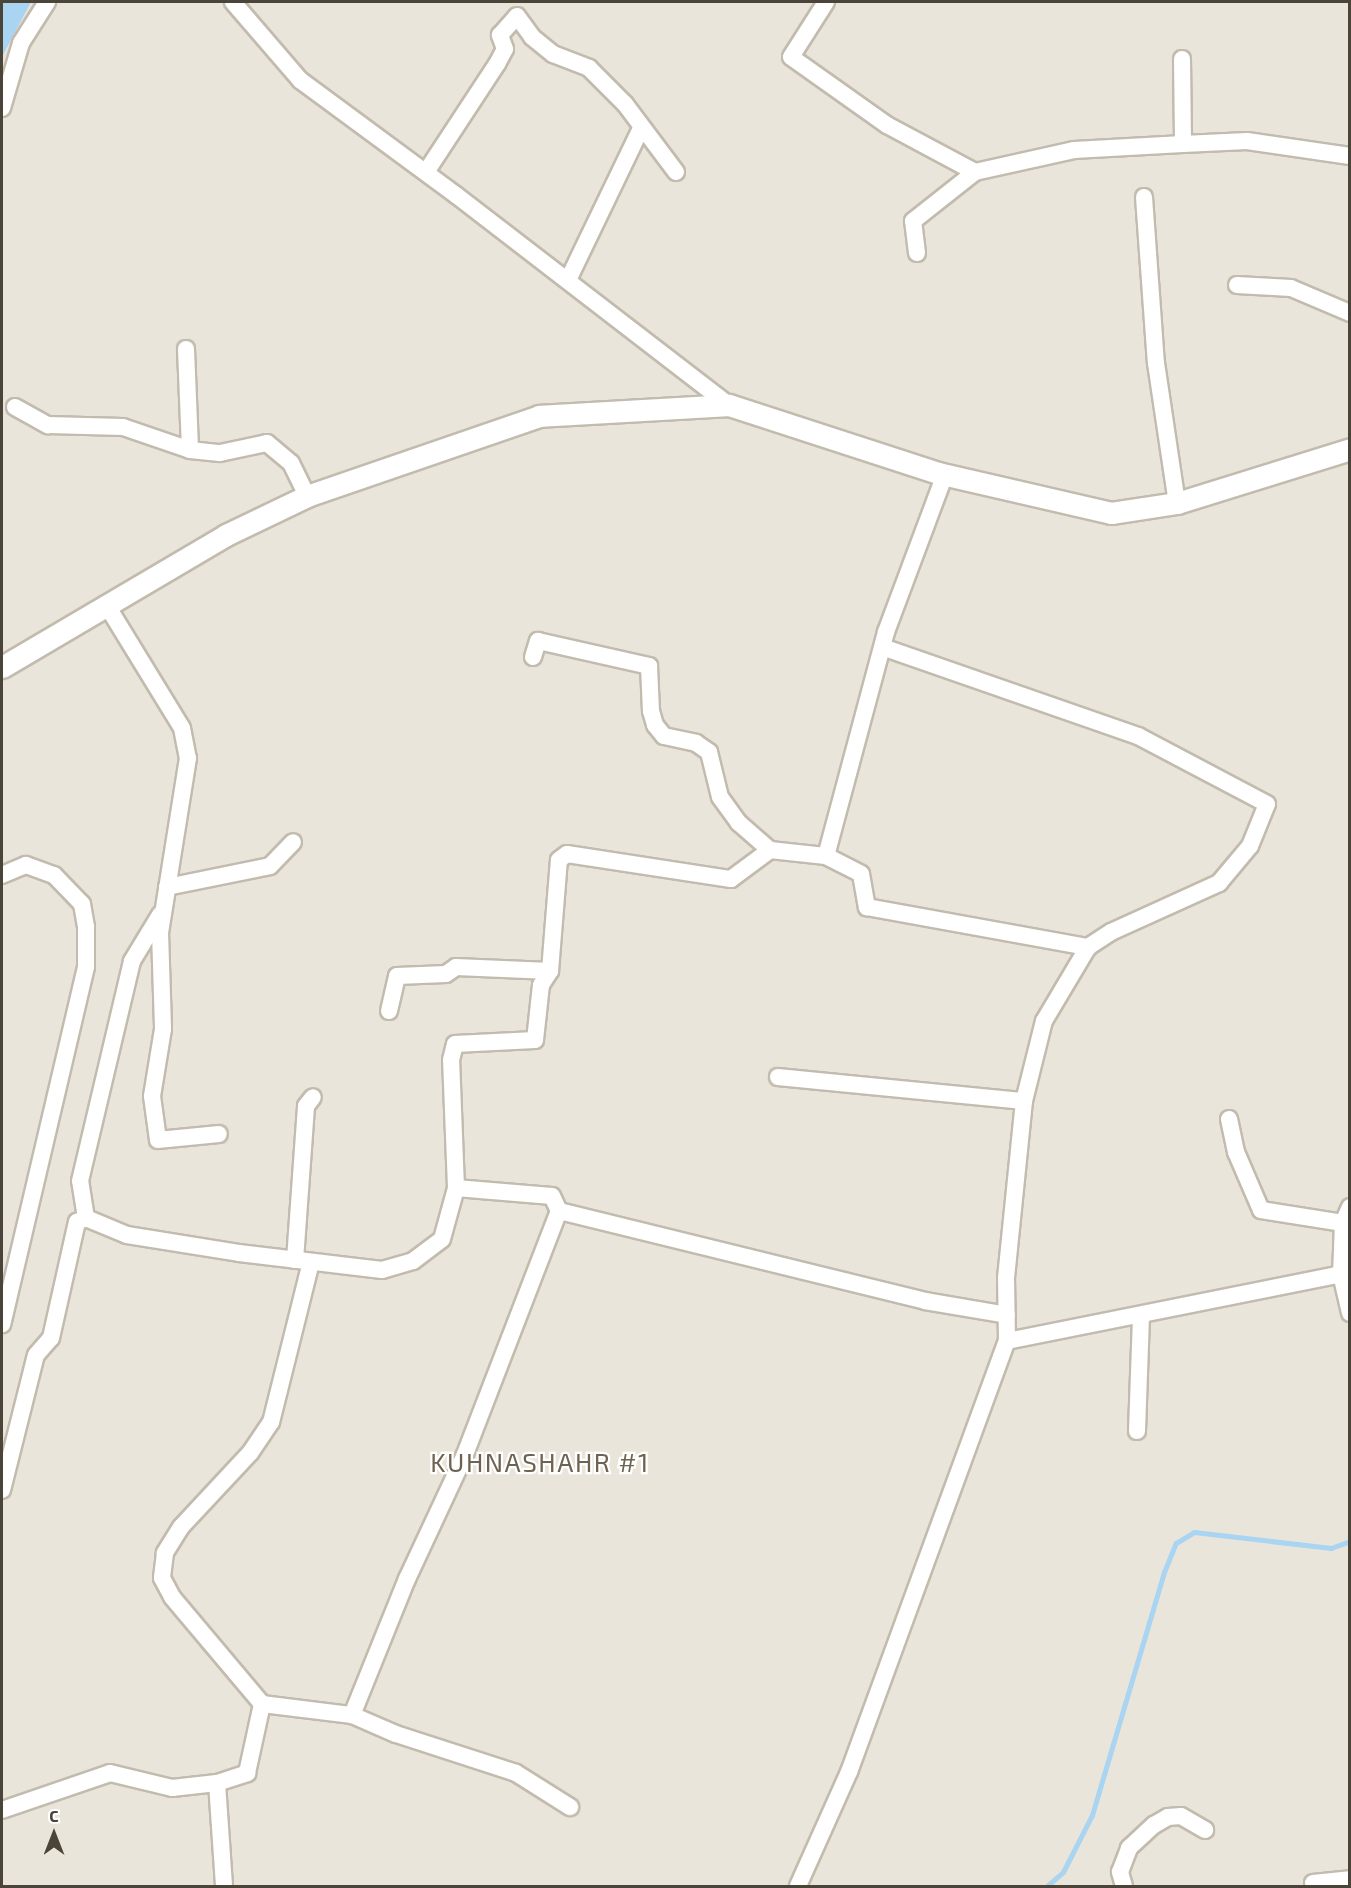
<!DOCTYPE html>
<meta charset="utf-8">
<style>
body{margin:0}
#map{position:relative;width:1351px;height:1888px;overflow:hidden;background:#f6f3ec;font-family:"Exo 2",sans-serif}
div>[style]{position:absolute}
.residential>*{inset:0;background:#eae5da}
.water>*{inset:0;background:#a9d4f2}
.stream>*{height:5px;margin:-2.5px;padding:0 2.5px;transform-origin:2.5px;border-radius:2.5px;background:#a9d4f2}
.roads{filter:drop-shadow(2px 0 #c2bbae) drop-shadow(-2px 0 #c2bbae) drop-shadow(0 2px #c2bbae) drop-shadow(0 -2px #c2bbae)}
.minor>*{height:16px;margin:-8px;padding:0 8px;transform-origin:8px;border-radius:8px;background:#fff}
.tertiary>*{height:21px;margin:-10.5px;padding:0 10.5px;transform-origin:10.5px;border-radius:10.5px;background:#fff}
span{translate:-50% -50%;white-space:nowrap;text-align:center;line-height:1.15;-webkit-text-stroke:4.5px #fff;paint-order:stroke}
.quarter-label{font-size:26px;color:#6e6250;letter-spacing:1.5px}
.frame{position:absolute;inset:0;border:3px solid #4b4439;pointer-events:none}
.north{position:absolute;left:24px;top:1804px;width:60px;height:60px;-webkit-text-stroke:4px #fff;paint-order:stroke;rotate:0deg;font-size:16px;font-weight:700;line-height:24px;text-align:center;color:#4b4439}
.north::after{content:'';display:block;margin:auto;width:21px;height:27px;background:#4b4439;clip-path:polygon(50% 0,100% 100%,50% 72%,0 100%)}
</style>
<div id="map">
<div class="residential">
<i style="clip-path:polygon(2px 2px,1349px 2px,1349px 1886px,2px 1886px)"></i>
</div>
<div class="water">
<i style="clip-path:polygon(2px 2px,31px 2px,2px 57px)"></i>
</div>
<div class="stream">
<i style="left:1047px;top:1886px;width:21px;rotate:-41deg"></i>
<i style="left:1063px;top:1872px;width:64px;rotate:-63deg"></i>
<i style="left:1092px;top:1815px;width:253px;rotate:-73.5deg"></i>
<i style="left:1164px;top:1572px;width:31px;rotate:-68deg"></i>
<i style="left:1176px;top:1543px;width:21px;rotate:-31deg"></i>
<i style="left:1194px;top:1532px;width:138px;rotate:6.7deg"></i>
<i style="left:1331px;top:1548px;width:20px;rotate:-20deg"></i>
</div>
<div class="roads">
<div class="minor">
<i style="left:233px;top:2px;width:103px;rotate:49.3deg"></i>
<i style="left:300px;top:80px;width:194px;rotate:36.4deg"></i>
<i style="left:456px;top:195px;width:344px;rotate:37.6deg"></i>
<i style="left:826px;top:2px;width:65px;rotate:122.5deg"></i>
<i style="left:791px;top:57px;width:118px;rotate:35.3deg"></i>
<i style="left:887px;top:125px;width:100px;rotate:28.1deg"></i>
<i style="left:1182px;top:59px;width:85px;rotate:89.3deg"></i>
<i style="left:1183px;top:144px;width:64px;rotate:-2.7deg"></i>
<i style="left:1247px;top:141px;width:104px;rotate:8.3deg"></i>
<i style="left:2px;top:108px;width:68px;rotate:-73.7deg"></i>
<i style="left:21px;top:43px;width:49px;rotate:-57.6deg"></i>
<i style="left:426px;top:172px;width:129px;rotate:-56.7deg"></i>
<i style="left:497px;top:64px;width:17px;rotate:-62deg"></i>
<i style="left:505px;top:49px;width:15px;rotate:-110deg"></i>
<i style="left:500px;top:35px;width:25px;rotate:-48deg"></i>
<i style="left:517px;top:16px;width:26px;rotate:54deg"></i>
<i style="left:532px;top:37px;width:27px;rotate:39deg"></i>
<i style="left:553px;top:54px;width:39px;rotate:21deg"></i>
<i style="left:589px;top:68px;width:51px;rotate:45deg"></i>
<i style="left:625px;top:104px;width:85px;rotate:53.1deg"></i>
<i style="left:1144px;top:197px;width:166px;rotate:85.9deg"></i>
<i style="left:1156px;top:363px;width:142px;rotate:81.5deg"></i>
<i style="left:917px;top:253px;width:32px;rotate:-97deg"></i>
<i style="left:913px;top:221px;width:79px;rotate:-38.3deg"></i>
<i style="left:975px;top:172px;width:101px;rotate:-12.5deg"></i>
<i style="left:1074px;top:150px;width:109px;rotate:-3.2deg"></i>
<i style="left:568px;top:280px;width:169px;rotate:-64.3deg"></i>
<i style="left:1237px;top:285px;width:54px;rotate:3.2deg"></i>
<i style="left:1291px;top:288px;width:64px;rotate:23deg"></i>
<i style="left:186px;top:349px;width:101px;rotate:87.7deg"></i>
<i style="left:15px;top:407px;width:38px;rotate:29deg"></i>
<i style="left:48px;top:425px;width:75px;rotate:1.5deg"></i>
<i style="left:123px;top:427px;width:71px;rotate:18.9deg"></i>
<i style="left:190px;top:450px;width:30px;rotate:6deg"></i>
<i style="left:220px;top:453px;width:48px;rotate:-12deg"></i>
<i style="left:267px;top:443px;width:31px;rotate:40deg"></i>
<i style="left:291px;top:463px;width:37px;rotate:64deg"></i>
<i style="left:106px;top:604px;width:145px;rotate:58.5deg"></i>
<i style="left:182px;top:728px;width:31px;rotate:79deg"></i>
<i style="left:188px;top:758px;width:176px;rotate:99.1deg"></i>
<i style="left:160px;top:932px;width:97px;rotate:88.2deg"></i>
<i style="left:163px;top:1029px;width:68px;rotate:99.3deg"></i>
<i style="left:152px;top:1096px;width:44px;rotate:82.2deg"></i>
<i style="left:158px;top:1140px;width:61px;rotate:-5.6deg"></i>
<i style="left:533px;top:657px;width:17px;rotate:-73deg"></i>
<i style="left:538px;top:641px;width:114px;rotate:12.7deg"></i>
<i style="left:649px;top:666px;width:45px;rotate:87.5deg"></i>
<i style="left:651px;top:711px;width:15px;rotate:74deg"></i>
<i style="left:655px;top:725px;width:14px;rotate:51deg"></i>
<i style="left:664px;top:736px;width:33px;rotate:12deg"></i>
<i style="left:696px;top:743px;width:16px;rotate:35deg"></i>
<i style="left:709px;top:752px;width:46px;rotate:76.3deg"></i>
<i style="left:720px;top:797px;width:32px;rotate:54deg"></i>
<i style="left:739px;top:823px;width:41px;rotate:41.1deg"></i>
<i style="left:826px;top:856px;width:232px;rotate:-75deg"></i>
<i style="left:886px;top:632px;width:169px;rotate:-69.5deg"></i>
<i style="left:2px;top:875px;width:26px;rotate:-23deg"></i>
<i style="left:26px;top:865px;width:30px;rotate:20deg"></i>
<i style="left:54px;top:875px;width:40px;rotate:46deg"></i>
<i style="left:82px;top:904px;width:23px;rotate:80deg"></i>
<i style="left:86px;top:927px;width:40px;rotate:90deg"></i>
<i style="left:86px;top:967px;width:367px;rotate:103.2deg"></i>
<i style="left:167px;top:887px;width:105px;rotate:-11.5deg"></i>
<i style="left:270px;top:866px;width:33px;rotate:-46deg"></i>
<i style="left:389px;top:1011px;width:36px;rotate:-77deg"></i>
<i style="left:397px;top:976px;width:49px;rotate:-2.3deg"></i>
<i style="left:446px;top:974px;width:12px;rotate:-35deg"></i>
<i style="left:456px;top:967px;width:94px;rotate:2.4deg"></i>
<i style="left:778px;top:1077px;width:247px;rotate:5.6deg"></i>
<i style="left:1229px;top:1119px;width:34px;rotate:78deg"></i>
<i style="left:1236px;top:1152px;width:63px;rotate:66.7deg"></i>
<i style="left:1261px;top:1210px;width:83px;rotate:9deg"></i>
<i style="left:456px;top:1188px;width:96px;rotate:4.8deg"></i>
<i style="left:552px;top:1196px;width:17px;rotate:65deg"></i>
<i style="left:559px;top:1211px;width:377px;rotate:13.8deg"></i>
<i style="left:925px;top:1301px;width:83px;rotate:9.7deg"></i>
<i style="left:1350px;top:1207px;width:17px;rotate:114deg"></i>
<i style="left:1343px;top:1223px;width:51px;rotate:92.2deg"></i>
<i style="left:1341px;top:1274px;width:40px;rotate:77deg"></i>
<i style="left:86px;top:1218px;width:37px;rotate:-99deg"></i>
<i style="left:80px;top:1181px;width:226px;rotate:-76.7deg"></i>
<i style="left:132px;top:961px;width:54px;rotate:-58.7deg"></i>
<i style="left:295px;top:1260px;width:154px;rotate:-85.9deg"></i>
<i style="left:306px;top:1106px;width:11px;rotate:-52deg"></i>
<i style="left:311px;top:1262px;width:165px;rotate:104deg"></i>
<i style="left:271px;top:1422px;width:37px;rotate:124deg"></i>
<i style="left:250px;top:1453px;width:101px;rotate:133deg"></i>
<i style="left:181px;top:1527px;width:31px;rotate:122deg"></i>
<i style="left:165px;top:1553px;width:25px;rotate:97deg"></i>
<i style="left:162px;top:1578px;width:21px;rotate:62deg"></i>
<i style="left:172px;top:1597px;width:140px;rotate:49.9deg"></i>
<i style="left:262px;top:1704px;width:91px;rotate:7deg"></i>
<i style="left:352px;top:1715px;width:48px;rotate:23.4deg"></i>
<i style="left:396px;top:1734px;width:126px;rotate:18deg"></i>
<i style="left:516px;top:1773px;width:64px;rotate:32.2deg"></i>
<i style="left:1007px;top:1341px;width:341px;rotate:-11.3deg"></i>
<i style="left:1137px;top:1431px;width:115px;rotate:-88deg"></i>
<i style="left:2px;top:1490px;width:139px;rotate:-75.9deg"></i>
<i style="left:36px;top:1355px;width:23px;rotate:-49deg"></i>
<i style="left:51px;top:1338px;width:119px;rotate:-77.4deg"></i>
<i style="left:77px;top:1222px;width:10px;rotate:-24deg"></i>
<i style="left:86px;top:1218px;width:44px;rotate:22.5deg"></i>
<i style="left:127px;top:1235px;width:113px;rotate:9.1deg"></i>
<i style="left:239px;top:1253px;width:144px;rotate:6.8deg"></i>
<i style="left:382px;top:1270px;width:32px;rotate:-16deg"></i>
<i style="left:413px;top:1261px;width:36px;rotate:-37deg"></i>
<i style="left:442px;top:1239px;width:53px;rotate:-74.6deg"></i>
<i style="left:456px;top:1188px;width:128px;rotate:-92.2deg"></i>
<i style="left:451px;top:1060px;width:16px;rotate:-76deg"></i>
<i style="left:455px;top:1044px;width:80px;rotate:-2.9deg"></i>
<i style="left:535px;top:1040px;width:55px;rotate:-83.8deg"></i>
<i style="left:541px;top:985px;width:17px;rotate:-57deg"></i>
<i style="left:550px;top:971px;width:111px;rotate:-85.4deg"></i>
<i style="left:559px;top:860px;width:10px;rotate:-37deg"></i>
<i style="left:567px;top:854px;width:166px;rotate:8.7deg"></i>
<i style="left:731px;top:879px;width:49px;rotate:-36.6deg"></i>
<i style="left:770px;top:850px;width:56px;rotate:6.1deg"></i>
<i style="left:826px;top:856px;width:39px;rotate:27deg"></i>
<i style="left:861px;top:874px;width:34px;rotate:80deg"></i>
<i style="left:867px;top:907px;width:225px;rotate:10.3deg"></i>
<i style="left:352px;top:1715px;width:147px;rotate:-68deg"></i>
<i style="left:407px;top:1579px;width:135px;rotate:-65deg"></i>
<i style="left:464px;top:1457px;width:264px;rotate:-68.9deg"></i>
<i style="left:217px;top:1783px;width:103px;rotate:86.1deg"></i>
<i style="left:2px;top:1810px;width:114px;rotate:-18.9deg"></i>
<i style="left:110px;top:1773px;width:64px;rotate:13.6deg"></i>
<i style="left:172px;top:1788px;width:45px;rotate:-6.3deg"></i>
<i style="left:217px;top:1783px;width:32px;rotate:-18deg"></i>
<i style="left:247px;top:1773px;width:71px;rotate:-77.7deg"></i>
<i style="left:1313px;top:1883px;width:37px;rotate:-6deg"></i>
<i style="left:798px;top:1886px;width:125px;rotate:-65.9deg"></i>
<i style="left:849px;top:1772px;width:459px;rotate:-69.9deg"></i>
<i style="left:1007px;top:1341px;width:63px;rotate:-90.9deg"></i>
<i style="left:1006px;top:1278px;width:178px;rotate:-84.2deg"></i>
<i style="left:1024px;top:1101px;width:82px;rotate:-76deg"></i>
<i style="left:1044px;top:1021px;width:86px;rotate:-59.3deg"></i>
<i style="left:1088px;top:947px;width:27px;rotate:-33deg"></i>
<i style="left:1111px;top:932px;width:119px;rotate:-24.4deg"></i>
<i style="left:1219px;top:883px;width:48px;rotate:-50deg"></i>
<i style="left:1250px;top:846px;width:45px;rotate:-68deg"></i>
<i style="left:1267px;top:804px;width:146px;rotate:-152.2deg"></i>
<i style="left:1138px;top:736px;width:270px;rotate:-160.8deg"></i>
<i style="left:1124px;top:1886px;width:15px;rotate:-106deg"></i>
<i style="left:1120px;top:1872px;width:26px;rotate:-69deg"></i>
<i style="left:1129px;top:1848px;width:34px;rotate:-43deg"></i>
<i style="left:1154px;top:1825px;width:16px;rotate:-30deg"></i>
<i style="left:1168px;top:1817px;width:13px;rotate:-4deg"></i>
<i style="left:1181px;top:1816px;width:28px;rotate:30deg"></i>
</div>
<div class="tertiary">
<i style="left:2px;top:667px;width:260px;rotate:-30.5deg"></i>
<i style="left:226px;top:535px;width:90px;rotate:-25.7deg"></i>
<i style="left:307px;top:496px;width:245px;rotate:-19deg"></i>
<i style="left:539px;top:416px;width:190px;rotate:-3.3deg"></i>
<i style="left:729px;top:405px;width:220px;rotate:18deg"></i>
<i style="left:938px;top:473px;width:178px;rotate:13deg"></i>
<i style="left:1111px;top:513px;width:67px;rotate:-8.6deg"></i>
<i style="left:1177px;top:503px;width:181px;rotate:-17.3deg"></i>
</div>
</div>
<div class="quarter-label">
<span style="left:540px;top:1462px">KUHNASHAHR #1</span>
</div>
<div class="frame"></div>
<div class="north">С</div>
</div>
